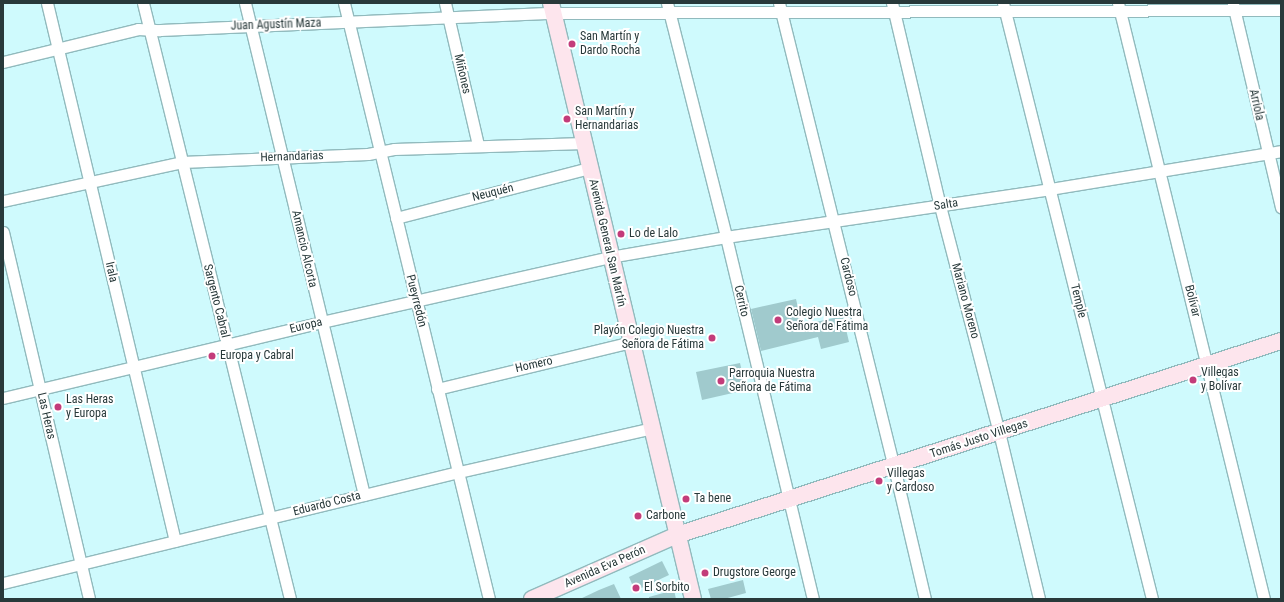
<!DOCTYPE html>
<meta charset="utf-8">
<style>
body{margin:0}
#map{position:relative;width:1284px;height:602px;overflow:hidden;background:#cffafd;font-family:"Roboto Condensed",sans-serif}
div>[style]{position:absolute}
.building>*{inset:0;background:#a0cacd}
.roads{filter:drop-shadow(1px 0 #91babd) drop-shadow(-1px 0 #91babd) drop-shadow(0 1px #91babd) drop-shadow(0 -1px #91babd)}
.street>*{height:11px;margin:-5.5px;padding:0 5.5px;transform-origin:5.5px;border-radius:5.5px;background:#fff}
.secondary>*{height:16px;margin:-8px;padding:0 8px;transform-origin:8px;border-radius:8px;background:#fde5ed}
.dots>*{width:11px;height:11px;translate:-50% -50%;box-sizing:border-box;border:2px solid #fff;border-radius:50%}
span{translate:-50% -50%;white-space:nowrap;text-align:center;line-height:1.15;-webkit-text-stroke:4px #fff;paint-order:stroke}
.street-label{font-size:12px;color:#28393a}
.poi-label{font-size:12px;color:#28393a}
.left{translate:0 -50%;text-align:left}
.right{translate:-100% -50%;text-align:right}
.frame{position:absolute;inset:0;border:4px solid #28393a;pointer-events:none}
</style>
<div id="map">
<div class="building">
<i style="clip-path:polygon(796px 299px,802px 325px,843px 316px,849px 342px,821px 349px,818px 337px,761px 351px,751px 309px)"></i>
<i style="clip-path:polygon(740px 363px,746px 390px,702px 400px,696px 372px)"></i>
<i style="clip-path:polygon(662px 561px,669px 575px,635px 591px,629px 577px)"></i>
<i style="clip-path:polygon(743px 580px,746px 593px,724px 599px,711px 599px,708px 589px)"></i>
<i style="clip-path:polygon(614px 584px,621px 599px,580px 599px,599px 590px)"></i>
<i style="clip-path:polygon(674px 590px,676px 599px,649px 599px,649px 597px)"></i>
</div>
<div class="roads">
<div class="street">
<i style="left:47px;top:3px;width:553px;rotate:76.62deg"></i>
<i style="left:143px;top:3px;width:614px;rotate:76.14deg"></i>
<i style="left:245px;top:3px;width:506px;rotate:76.4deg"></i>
<i style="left:344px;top:3px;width:613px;rotate:76.33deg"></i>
<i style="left:445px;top:3px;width:146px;rotate:76.9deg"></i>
<i style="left:667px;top:3px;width:241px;rotate:75.8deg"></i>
<i style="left:726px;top:237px;width:372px;rotate:76.5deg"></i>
<i style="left:779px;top:3px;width:478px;rotate:76.1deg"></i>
<i style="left:894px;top:467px;width:136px;rotate:76.8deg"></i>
<i style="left:892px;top:3px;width:209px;rotate:76.7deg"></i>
<i style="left:940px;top:206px;width:234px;rotate:75.4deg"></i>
<i style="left:999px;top:432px;width:172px;rotate:76.5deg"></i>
<i style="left:1003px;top:3px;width:614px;rotate:75.96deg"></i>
<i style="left:1118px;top:3px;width:614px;rotate:76.24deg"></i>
<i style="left:1233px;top:4px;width:209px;rotate:76.7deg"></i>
<i style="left:3px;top:62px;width:139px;rotate:-13.7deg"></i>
<i style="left:138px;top:29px;width:22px;rotate:3deg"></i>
<i style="left:160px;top:30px;width:393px;rotate:-2.5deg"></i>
<i style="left:553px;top:13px;width:728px;rotate:-0.24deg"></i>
<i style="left:3px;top:201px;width:183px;rotate:-12.3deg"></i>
<i style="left:182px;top:162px;width:186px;rotate:-2.5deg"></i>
<i style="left:368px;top:154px;width:26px;rotate:-11deg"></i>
<i style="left:394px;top:149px;width:190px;rotate:-1.8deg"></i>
<i style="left:396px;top:218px;width:200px;rotate:-14.5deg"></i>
<i style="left:3px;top:232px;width:377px;rotate:76.8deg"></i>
<i style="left:437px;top:389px;width:200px;rotate:-13.6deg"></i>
<i style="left:3px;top:398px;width:328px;rotate:-13.4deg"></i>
<i style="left:322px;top:322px;width:295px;rotate:-12.7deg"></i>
<i style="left:610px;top:257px;width:118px;rotate:-9.8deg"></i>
<i style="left:726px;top:237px;width:328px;rotate:-8.4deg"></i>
<i style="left:1050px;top:189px;width:234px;rotate:-9.3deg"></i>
<i style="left:3px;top:583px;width:469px;rotate:-13.7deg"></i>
<i style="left:459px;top:472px;width:198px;rotate:-12.8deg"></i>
</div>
<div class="secondary">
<i style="left:551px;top:3px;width:613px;rotate:76.6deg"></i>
<i style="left:532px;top:599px;width:158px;rotate:-23.8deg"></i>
<i style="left:677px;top:535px;width:634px;rotate:-17.81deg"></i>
</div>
</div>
<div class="dots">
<i style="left:572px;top:44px;background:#c33c7a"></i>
<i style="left:567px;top:119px;background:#c33c7a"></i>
<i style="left:621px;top:234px;background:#c33c7a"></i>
<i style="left:778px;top:320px;background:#c33c7a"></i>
<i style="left:712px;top:338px;background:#c33c7a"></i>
<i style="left:212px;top:356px;background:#c33c7a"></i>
<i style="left:1193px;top:380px;background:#c33c7a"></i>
<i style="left:721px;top:381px;background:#c33c7a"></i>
<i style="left:58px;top:407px;background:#c33c7a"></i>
<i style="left:879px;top:481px;background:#c33c7a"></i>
<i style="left:686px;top:499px;background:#c33c7a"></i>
<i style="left:638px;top:516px;background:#c33c7a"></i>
<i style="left:705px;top:573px;background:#c33c7a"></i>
<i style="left:636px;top:588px;background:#c33c7a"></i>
</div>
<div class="street-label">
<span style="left:276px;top:25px;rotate:-2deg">Juan Agustín Maza</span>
<span style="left:462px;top:74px;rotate:77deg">Miñones</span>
<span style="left:1256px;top:105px;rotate:77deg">Arriola</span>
<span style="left:292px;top:157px;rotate:-2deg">Hernandarias</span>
<span style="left:493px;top:193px;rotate:-14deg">Neuquén</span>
<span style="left:946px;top:205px;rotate:-9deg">Salta</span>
<span style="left:607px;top:243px;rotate:77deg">Avenida General San Martín</span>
<span style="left:304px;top:249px;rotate:77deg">Amancio Alcorta</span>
<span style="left:111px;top:272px;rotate:77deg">Irala</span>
<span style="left:848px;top:277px;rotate:76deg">Cardoso</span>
<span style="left:216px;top:301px;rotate:76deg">Sargento Cabral</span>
<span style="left:416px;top:301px;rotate:76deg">Pueyrredón</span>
<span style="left:741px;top:301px;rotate:77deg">Cerrito</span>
<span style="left:965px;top:301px;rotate:75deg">Mariano Moreno</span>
<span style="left:1078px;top:301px;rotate:76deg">Temple</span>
<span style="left:1192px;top:301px;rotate:76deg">Bolívar</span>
<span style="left:306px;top:326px;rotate:-14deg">Europa</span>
<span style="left:534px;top:365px;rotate:-13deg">Homero</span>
<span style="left:46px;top:416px;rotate:77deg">Las Heras</span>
<span style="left:979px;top:439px;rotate:-18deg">Tomás Justo Villegas</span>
<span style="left:327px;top:504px;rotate:-14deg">Eduardo Costa</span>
<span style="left:605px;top:567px;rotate:-24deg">Avenida Eva Perón</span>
</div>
<div class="poi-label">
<span class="left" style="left:580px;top:44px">San Martín y<br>Dardo Rocha</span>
<span class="left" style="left:575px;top:119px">San Martín y<br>Hernandarias</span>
<span class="left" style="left:629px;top:234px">Lo de Lalo</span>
<span class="left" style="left:786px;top:320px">Colegio Nuestra<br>Señora de Fátima</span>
<span class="right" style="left:704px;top:338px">Playón Colegio Nuestra<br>Señora de Fátima</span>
<span class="left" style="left:220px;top:356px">Europa y Cabral</span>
<span class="left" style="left:1201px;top:380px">Villegas<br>y Bolívar</span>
<span class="left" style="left:729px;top:381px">Parroquia Nuestra<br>Señora de Fátima</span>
<span class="left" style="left:66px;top:407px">Las Heras<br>y Europa</span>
<span class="left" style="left:887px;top:481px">Villegas<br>y Cardoso</span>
<span class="left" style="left:694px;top:499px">Ta bene</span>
<span class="left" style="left:646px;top:516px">Carbone</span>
<span class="left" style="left:713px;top:573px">Drugstore George</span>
<span class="left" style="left:644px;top:588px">El Sorbito</span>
</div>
<div class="frame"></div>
</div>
